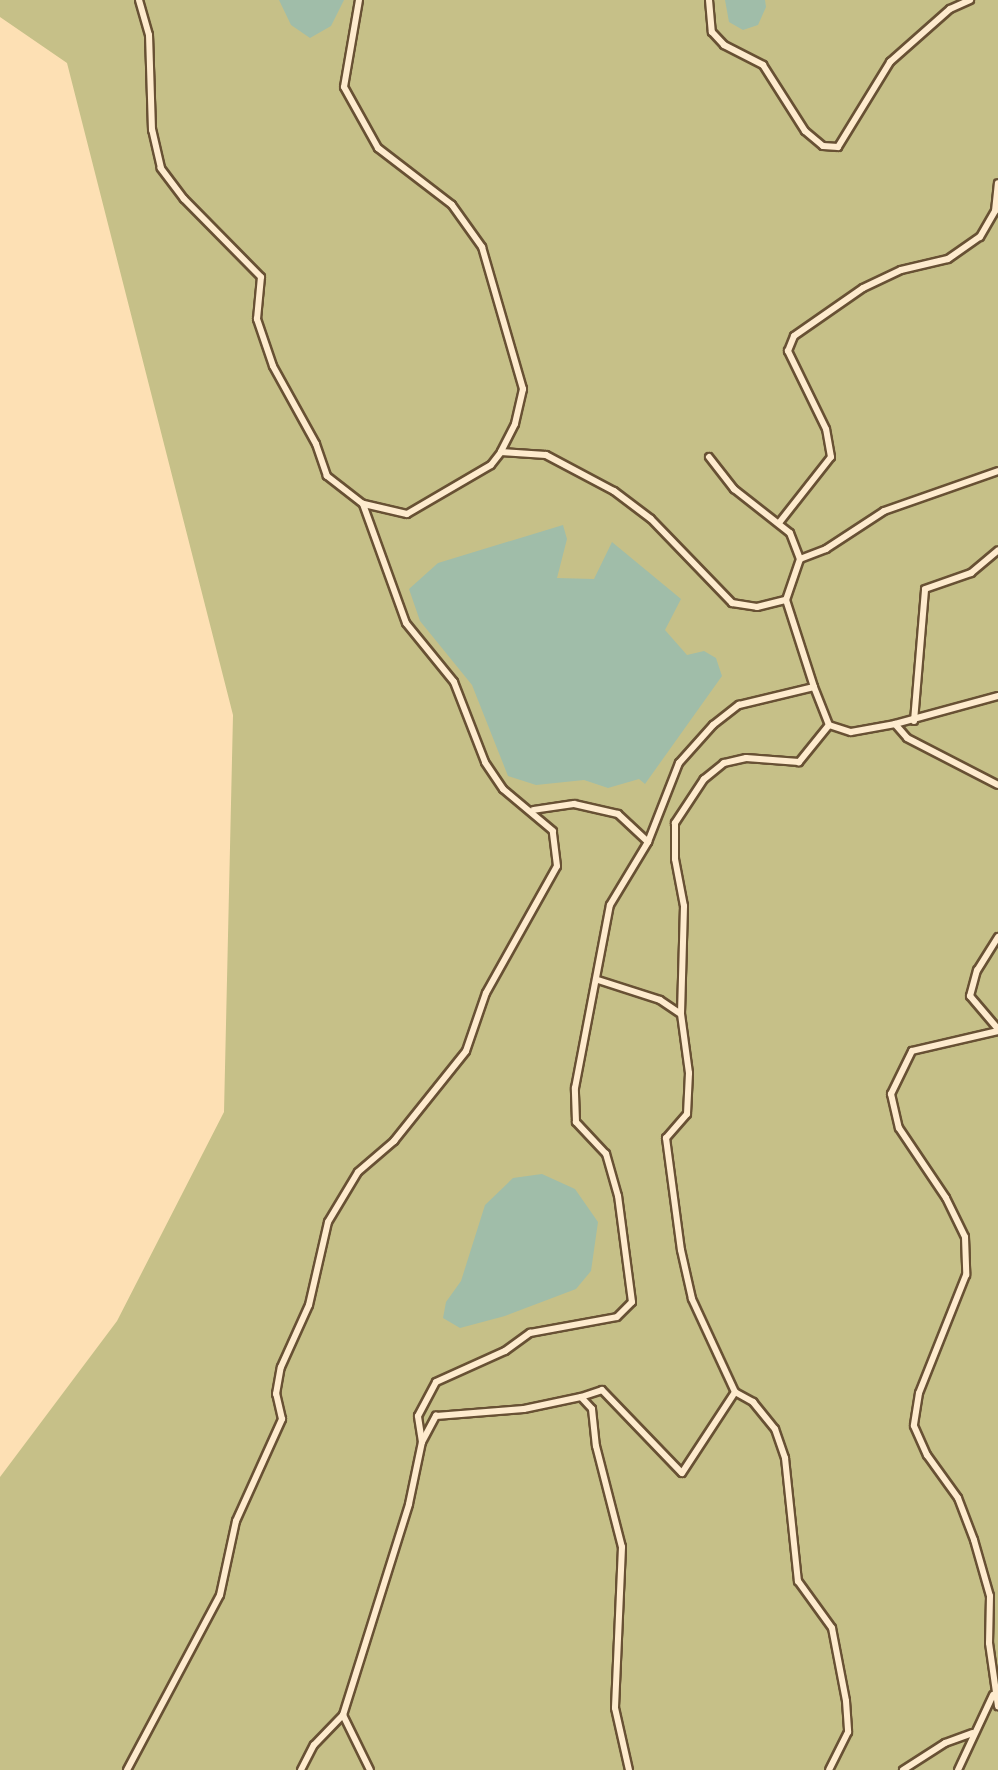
<!DOCTYPE html>
<style>
body{margin:0}
#map{position:relative;width:998px;height:1770px;overflow:hidden;background:#fde0b4;font-family:"Gentium Book Plus",serif}
div>[style]{position:absolute}
.green>*{inset:0;background:#c6c088}
.water>*{inset:0;background:#a0bda9}
.roads{filter:drop-shadow(2px 0 #685134) drop-shadow(-2px 0 #685134) drop-shadow(0 2px #685134) drop-shadow(0 -2px #685134)}
.lane>*{height:6px;margin:-3px;padding:0 3px;transform-origin:3px;border-radius:3px;background:#feebce}
span{translate:-50% -50%;white-space:nowrap;text-align:center;line-height:1.15;-webkit-text-stroke:8px #feebce;paint-order:stroke}
</style>
<div id="map">
<div class="green">
<i style="clip-path:polygon(0 0,998px 0,998px 1770px,0 1770px,0 1477px,117px 1321px,224px 1112px,233px 715px,67px 63px,0 17px)"></i>
</div>
<div class="water">
<i style="clip-path:polygon(279px 0,344px 0,331px 26px,310px 38px,291px 25px)"></i>
<i style="clip-path:polygon(725px 0,765px 0,766px 7px,758px 25px,743px 30px,729px 22px)"></i>
<i style="clip-path:polygon(563px 525px,567px 539px,557px 578px,594px 579px,612px 542px,681px 599px,665px 630px,687px 655px,704px 651px,716px 658px,722px 676px,645px 784px,639px 779px,608px 788px,584px 780px,536px 785px,508px 776px,472px 685px,420px 621px,409px 589px,438px 563px)"></i>
<i style="clip-path:polygon(542px 1174px,575px 1189px,598px 1222px,591px 1271px,576px 1289px,505px 1316px,460px 1328px,443px 1318px,446px 1302px,461px 1281px,485px 1205px,513px 1178px)"></i>
</div>
<div class="roads">
<div class="lane">
<i style="left:359px;top:0;width:88px;rotate:99.8deg"></i>
<i style="left:344px;top:87px;width:70px;rotate:60.9deg"></i>
<i style="left:378px;top:148px;width:93px;rotate:37.6deg"></i>
<i style="left:452px;top:205px;width:52px;rotate:54.5deg"></i>
<i style="left:482px;top:247px;width:148px;rotate:73.9deg"></i>
<i style="left:523px;top:389px;width:36px;rotate:103deg"></i>
<i style="left:515px;top:424px;width:31px;rotate:117deg"></i>
<i style="left:709px;top:0;width:32px;rotate:85deg"></i>
<i style="left:712px;top:32px;width:18px;rotate:47deg"></i>
<i style="left:724px;top:45px;width:44px;rotate:27.1deg"></i>
<i style="left:763px;top:65px;width:78px;rotate:57.5deg"></i>
<i style="left:805px;top:131px;width:23px;rotate:40deg"></i>
<i style="left:823px;top:146px;width:15px;rotate:4deg"></i>
<i style="left:838px;top:147px;width:100px;rotate:-58.5deg"></i>
<i style="left:890px;top:62px;width:80px;rotate:-41.5deg"></i>
<i style="left:950px;top:9px;width:22px;rotate:-24deg"></i>
<i style="left:709px;top:457px;width:41px;rotate:52deg"></i>
<i style="left:734px;top:489px;width:71px;rotate:38.2deg"></i>
<i style="left:790px;top:533px;width:28px;rotate:69deg"></i>
<i style="left:364px;top:504px;width:44px;rotate:13.1deg"></i>
<i style="left:407px;top:514px;width:97px;rotate:-30.3deg"></i>
<i style="left:491px;top:465px;width:16px;rotate:-52deg"></i>
<i style="left:501px;top:452px;width:45px;rotate:3.8deg"></i>
<i style="left:546px;top:455px;width:77px;rotate:27.9deg"></i>
<i style="left:614px;top:491px;width:46px;rotate:37.1deg"></i>
<i style="left:651px;top:519px;width:117px;rotate:46deg"></i>
<i style="left:732px;top:603px;width:25px;rotate:9deg"></i>
<i style="left:757px;top:607px;width:30px;rotate:-14deg"></i>
<i style="left:779px;top:523px;width:84px;rotate:-51.8deg"></i>
<i style="left:831px;top:457px;width:28px;rotate:-100deg"></i>
<i style="left:826px;top:429px;width:87px;rotate:-116deg"></i>
<i style="left:788px;top:351px;width:16px;rotate:-68deg"></i>
<i style="left:794px;top:336px;width:84px;rotate:-34.8deg"></i>
<i style="left:863px;top:288px;width:42px;rotate:-25.3deg"></i>
<i style="left:901px;top:270px;width:48px;rotate:-13.2deg"></i>
<i style="left:948px;top:259px;width:39px;rotate:-35deg"></i>
<i style="left:980px;top:237px;width:30px;rotate:-60deg"></i>
<i style="left:995px;top:211px;width:28px;rotate:-84deg"></i>
<i style="left:814px;top:687px;width:91px;rotate:-107.8deg"></i>
<i style="left:786px;top:600px;width:43px;rotate:-71.1deg"></i>
<i style="left:800px;top:559px;width:28px;rotate:-21deg"></i>
<i style="left:826px;top:549px;width:69px;rotate:-33.2deg"></i>
<i style="left:884px;top:511px;width:121px;rotate:-19.3deg"></i>
<i style="left:914px;top:721px;width:132px;rotate:-85.2deg"></i>
<i style="left:925px;top:589px;width:49px;rotate:-19.2deg"></i>
<i style="left:971px;top:573px;width:35px;rotate:-40deg"></i>
<i style="left:895px;top:724px;width:107px;rotate:-15.2deg"></i>
<i style="left:829px;top:725px;width:23px;rotate:18deg"></i>
<i style="left:851px;top:732px;width:45px;rotate:-10.3deg"></i>
<i style="left:895px;top:724px;width:18px;rotate:49deg"></i>
<i style="left:907px;top:738px;width:102px;rotate:27.3deg"></i>
<i style="left:648px;top:842px;width:85px;rotate:-68.6deg"></i>
<i style="left:679px;top:763px;width:51px;rotate:-48.2deg"></i>
<i style="left:713px;top:725px;width:33px;rotate:-38deg"></i>
<i style="left:739px;top:705px;width:77px;rotate:-13.5deg"></i>
<i style="left:814px;top:687px;width:41px;rotate:68.5deg"></i>
<i style="left:829px;top:725px;width:48px;rotate:129deg"></i>
<i style="left:799px;top:762px;width:53px;rotate:-175.7deg"></i>
<i style="left:746px;top:758px;width:23px;rotate:167deg"></i>
<i style="left:724px;top:763px;width:26px;rotate:141deg"></i>
<i style="left:704px;top:779px;width:53px;rotate:123.4deg"></i>
<i style="left:675px;top:823px;width:36px;rotate:90deg"></i>
<i style="left:675px;top:859px;width:48px;rotate:79.2deg"></i>
<i style="left:684px;top:906px;width:108px;rotate:91.6deg"></i>
<i style="left:998px;top:937px;width:39px;rotate:122deg"></i>
<i style="left:977px;top:970px;width:27px;rotate:105deg"></i>
<i style="left:970px;top:996px;width:43px;rotate:49.7deg"></i>
<i style="left:598px;top:980px;width:65px;rotate:17.9deg"></i>
<i style="left:660px;top:1000px;width:25px;rotate:34deg"></i>
<i style="left:681px;top:1014px;width:60px;rotate:82.3deg"></i>
<i style="left:689px;top:1073px;width:41px;rotate:92.8deg"></i>
<i style="left:687px;top:1114px;width:32px;rotate:131deg"></i>
<i style="left:666px;top:1138px;width:113px;rotate:82.4deg"></i>
<i style="left:681px;top:1250px;width:50px;rotate:77.3deg"></i>
<i style="left:692px;top:1299px;width:102px;rotate:65.2deg"></i>
<i style="left:998px;top:1031px;width:88px;rotate:166.9deg"></i>
<i style="left:912px;top:1051px;width:48px;rotate:116deg"></i>
<i style="left:891px;top:1094px;width:35px;rotate:77deg"></i>
<i style="left:899px;top:1128px;width:84px;rotate:56.1deg"></i>
<i style="left:946px;top:1198px;width:43px;rotate:64deg"></i>
<i style="left:965px;top:1237px;width:38px;rotate:88deg"></i>
<i style="left:966px;top:1275px;width:127px;rotate:111.7deg"></i>
<i style="left:919px;top:1393px;width:33px;rotate:99deg"></i>
<i style="left:914px;top:1426px;width:32px;rotate:66deg"></i>
<i style="left:927px;top:1455px;width:53px;rotate:54.2deg"></i>
<i style="left:958px;top:1498px;width:45px;rotate:69.1deg"></i>
<i style="left:974px;top:1540px;width:58px;rotate:74.1deg"></i>
<i style="left:990px;top:1596px;width:47px;rotate:91.2deg"></i>
<i style="left:989px;top:1643px;width:64px;rotate:81.9deg"></i>
<i style="left:581px;top:1397px;width:22px;rotate:-18deg"></i>
<i style="left:602px;top:1390px;width:115px;rotate:46.1deg"></i>
<i style="left:682px;top:1473px;width:97px;rotate:-56.8deg"></i>
<i style="left:735px;top:1392px;width:21px;rotate:29deg"></i>
<i style="left:753px;top:1402px;width:35px;rotate:51deg"></i>
<i style="left:775px;top:1429px;width:31px;rotate:71deg"></i>
<i style="left:785px;top:1458px;width:124px;rotate:84deg"></i>
<i style="left:798px;top:1581px;width:58px;rotate:54.1deg"></i>
<i style="left:832px;top:1628px;width:74px;rotate:79.1deg"></i>
<i style="left:846px;top:1701px;width:31px;rotate:86deg"></i>
<i style="left:848px;top:1732px;width:42px;rotate:116.6deg"></i>
<i style="left:422px;top:1442px;width:26px;rotate:-99deg"></i>
<i style="left:418px;top:1416px;width:38px;rotate:-62deg"></i>
<i style="left:436px;top:1382px;width:76px;rotate:-24.2deg"></i>
<i style="left:505px;top:1351px;width:31px;rotate:-36deg"></i>
<i style="left:530px;top:1333px;width:88px;rotate:-10.4deg"></i>
<i style="left:617px;top:1317px;width:21px;rotate:-45deg"></i>
<i style="left:632px;top:1302px;width:107px;rotate:-97.5deg"></i>
<i style="left:618px;top:1196px;width:44px;rotate:-105.9deg"></i>
<i style="left:606px;top:1154px;width:44px;rotate:-133.2deg"></i>
<i style="left:576px;top:1122px;width:34px;rotate:-92deg"></i>
<i style="left:575px;top:1088px;width:186px;rotate:-79.2deg"></i>
<i style="left:610px;top:905px;width:74px;rotate:-58.9deg"></i>
<i style="left:648px;top:842px;width:41px;rotate:-137deg"></i>
<i style="left:618px;top:814px;width:45px;rotate:-167.2deg"></i>
<i style="left:574px;top:804px;width:41px;rotate:171.7deg"></i>
<i style="left:343px;top:1715px;width:61px;rotate:63.9deg"></i>
<i style="left:127px;top:1770px;width:198px;rotate:-62deg"></i>
<i style="left:220px;top:1595px;width:76px;rotate:-77.8deg"></i>
<i style="left:236px;top:1521px;width:112px;rotate:-65.7deg"></i>
<i style="left:282px;top:1419px;width:26px;rotate:-103deg"></i>
<i style="left:276px;top:1394px;width:27px;rotate:-80deg"></i>
<i style="left:281px;top:1367px;width:68px;rotate:-65.7deg"></i>
<i style="left:309px;top:1305px;width:85px;rotate:-77.1deg"></i>
<i style="left:328px;top:1222px;width:58px;rotate:-59deg"></i>
<i style="left:358px;top:1172px;width:48px;rotate:-40.7deg"></i>
<i style="left:394px;top:1141px;width:115px;rotate:-51.3deg"></i>
<i style="left:466px;top:1051px;width:61px;rotate:-71deg"></i>
<i style="left:486px;top:993px;width:145px;rotate:-60.8deg"></i>
<i style="left:557px;top:866px;width:35px;rotate:-97deg"></i>
<i style="left:553px;top:831px;width:65px;rotate:-140deg"></i>
<i style="left:503px;top:789px;width:32px;rotate:-124deg"></i>
<i style="left:485px;top:762px;width:86px;rotate:-111.2deg"></i>
<i style="left:454px;top:682px;width:76px;rotate:-129.1deg"></i>
<i style="left:406px;top:623px;width:127px;rotate:-109.9deg"></i>
<i style="left:363px;top:504px;width:46px;rotate:-142.1deg"></i>
<i style="left:327px;top:476px;width:34px;rotate:-109deg"></i>
<i style="left:316px;top:444px;width:89px;rotate:-118.9deg"></i>
<i style="left:273px;top:366px;width:50px;rotate:-108.8deg"></i>
<i style="left:257px;top:319px;width:42px;rotate:-84.6deg"></i>
<i style="left:261px;top:277px;width:110px;rotate:-134.6deg"></i>
<i style="left:184px;top:199px;width:39px;rotate:-127deg"></i>
<i style="left:161px;top:168px;width:39px;rotate:-103deg"></i>
<i style="left:152px;top:130px;width:95px;rotate:-91.8deg"></i>
<i style="left:149px;top:35px;width:36px;rotate:-106deg"></i>
<i style="left:301px;top:1770px;width:28px;rotate:-63deg"></i>
<i style="left:314px;top:1745px;width:42px;rotate:-46deg"></i>
<i style="left:343px;top:1715px;width:221px;rotate:-72.6deg"></i>
<i style="left:409px;top:1504px;width:63px;rotate:-78.2deg"></i>
<i style="left:422px;top:1442px;width:30px;rotate:-62deg"></i>
<i style="left:436px;top:1416px;width:88px;rotate:-4.5deg"></i>
<i style="left:524px;top:1409px;width:58px;rotate:-11.9deg"></i>
<i style="left:581px;top:1397px;width:16px;rotate:47deg"></i>
<i style="left:592px;top:1409px;width:37px;rotate:84deg"></i>
<i style="left:596px;top:1446px;width:104px;rotate:75.6deg"></i>
<i style="left:622px;top:1547px;width:161px;rotate:92.5deg"></i>
<i style="left:615px;top:1708px;width:64px;rotate:77.3deg"></i>
<i style="left:903px;top:1770px;width:50px;rotate:-32.7deg"></i>
<i style="left:945px;top:1743px;width:29px;rotate:-20deg"></i>
<i style="left:958px;top:1770px;width:83px;rotate:-65deg"></i>
</div>
</div>
</div>
